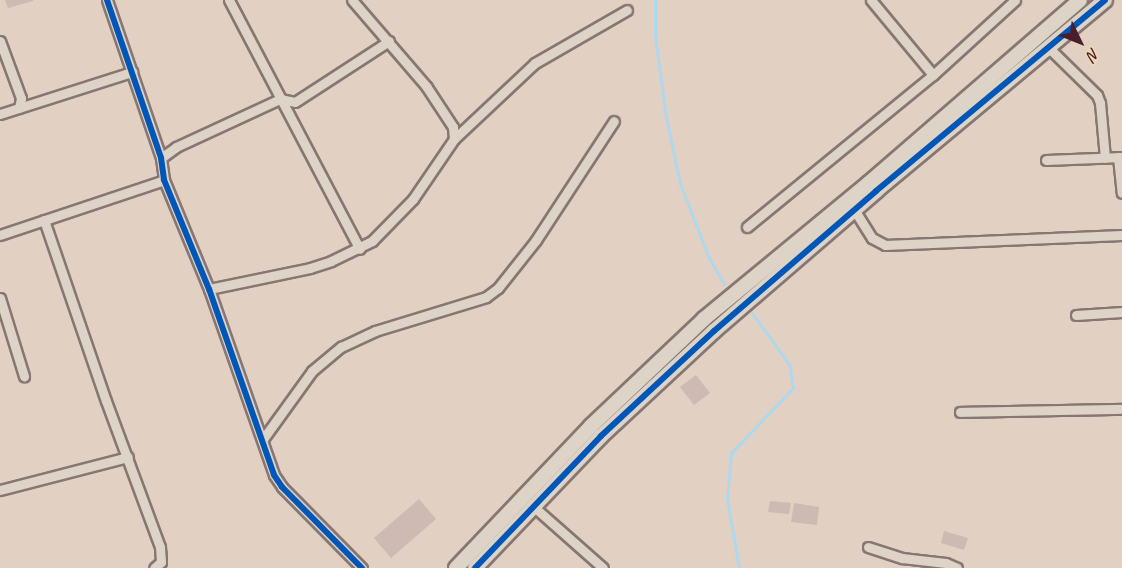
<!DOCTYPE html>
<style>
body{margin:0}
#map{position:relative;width:1122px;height:568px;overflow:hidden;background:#e2d0c2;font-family:Caveat,sans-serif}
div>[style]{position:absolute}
.stream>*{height:3px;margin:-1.5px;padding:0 1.5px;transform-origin:1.5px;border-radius:1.5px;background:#b0d8eb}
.building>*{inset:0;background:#ceb9b3}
.roads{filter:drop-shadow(2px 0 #877672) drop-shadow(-2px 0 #877672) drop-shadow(0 2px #877672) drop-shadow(0 -2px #877672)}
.street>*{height:9px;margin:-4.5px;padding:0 4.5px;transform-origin:4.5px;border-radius:4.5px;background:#ddd3c7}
.secondary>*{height:14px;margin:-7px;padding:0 7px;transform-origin:7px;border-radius:7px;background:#ddd3c7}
.cycleway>*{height:6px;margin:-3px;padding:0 3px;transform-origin:3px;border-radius:3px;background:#0057b8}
span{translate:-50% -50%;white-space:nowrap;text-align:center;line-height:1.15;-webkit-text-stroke:5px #eed7b6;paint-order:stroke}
.north{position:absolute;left:1050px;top:12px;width:60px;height:60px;-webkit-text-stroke:4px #eed7b6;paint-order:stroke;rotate:133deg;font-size:16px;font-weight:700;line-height:24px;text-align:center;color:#4a1f2b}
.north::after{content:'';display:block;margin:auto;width:21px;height:27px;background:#4a1f2b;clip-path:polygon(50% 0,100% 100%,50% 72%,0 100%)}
</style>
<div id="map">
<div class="stream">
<i style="left:655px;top:0;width:36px;rotate:90deg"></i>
<i style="left:655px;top:36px;width:82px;rotate:82.3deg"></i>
<i style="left:666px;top:117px;width:68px;rotate:78.2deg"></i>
<i style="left:680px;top:184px;width:79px;rotate:68.6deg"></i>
<i style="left:709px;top:258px;width:30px;rotate:60deg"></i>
<i style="left:739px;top:568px;width:70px;rotate:-99.9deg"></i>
<i style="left:727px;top:499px;width:46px;rotate:-85deg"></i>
<i style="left:731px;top:453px;width:90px;rotate:-46.4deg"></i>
<i style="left:793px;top:388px;width:24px;rotate:-99deg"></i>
<i style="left:789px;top:364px;width:63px;rotate:-126deg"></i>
</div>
<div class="building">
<i style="clip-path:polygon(5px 0,33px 0,33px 1px,8px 8px)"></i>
<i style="clip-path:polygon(696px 375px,710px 393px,694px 405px,680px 387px)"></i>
<i style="clip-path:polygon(419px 499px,436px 519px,391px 558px,374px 538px)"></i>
<i style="clip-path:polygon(770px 501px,791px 503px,789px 514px,768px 512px)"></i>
<i style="clip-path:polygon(794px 503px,819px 507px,817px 525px,791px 522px)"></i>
<i style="clip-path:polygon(944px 531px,968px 538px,964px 550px,941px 543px)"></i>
</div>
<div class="roads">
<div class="street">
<i style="left:107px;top:0;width:167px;rotate:71.1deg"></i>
<i style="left:161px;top:158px;width:22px;rotate:82deg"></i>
<i style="left:164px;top:180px;width:118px;rotate:67.6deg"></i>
<i style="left:209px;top:289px;width:197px;rotate:70.7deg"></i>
<i style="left:274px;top:475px;width:14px;rotate:56deg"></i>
<i style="left:282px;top:487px;width:114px;rotate:45.4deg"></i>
<i style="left:229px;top:0;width:281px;rotate:62.3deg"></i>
<i style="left:871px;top:0;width:97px;rotate:50.4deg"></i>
<i style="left:0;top:41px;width:61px;rotate:69.8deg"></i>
<i style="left:21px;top:98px;width:10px;rotate:101deg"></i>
<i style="left:1050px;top:49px;width:66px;rotate:44.4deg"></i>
<i style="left:1097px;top:95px;width:9px;rotate:69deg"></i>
<i style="left:1100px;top:103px;width:55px;rotate:84.8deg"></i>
<i style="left:0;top:114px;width:139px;rotate:-17.7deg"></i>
<i style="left:454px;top:139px;width:111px;rotate:-43.2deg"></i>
<i style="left:535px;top:63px;width:106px;rotate:-29.9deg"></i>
<i style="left:1118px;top:157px;width:36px;rotate:84deg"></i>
<i style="left:161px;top:158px;width:19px;rotate:-36deg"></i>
<i style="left:176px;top:147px;width:115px;rotate:-24.8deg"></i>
<i style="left:280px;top:99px;width:15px;rotate:11deg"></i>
<i style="left:295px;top:102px;width:112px;rotate:-33deg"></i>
<i style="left:1046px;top:160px;width:76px;rotate:-2.3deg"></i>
<i style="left:855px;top:211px;width:32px;rotate:58deg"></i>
<i style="left:872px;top:238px;width:15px;rotate:28deg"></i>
<i style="left:885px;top:245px;width:237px;rotate:-2.4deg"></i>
<i style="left:44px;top:220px;width:191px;rotate:71.1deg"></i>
<i style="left:106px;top:401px;width:156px;rotate:69.7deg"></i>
<i style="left:160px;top:547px;width:15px;rotate:86deg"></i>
<i style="left:161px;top:562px;width:9px;rotate:139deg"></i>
<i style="left:747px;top:227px;width:240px;rotate:-39.3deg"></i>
<i style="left:933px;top:75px;width:111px;rotate:-42.4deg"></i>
<i style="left:0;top:235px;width:173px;rotate:-18.5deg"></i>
<i style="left:209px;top:289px;width:103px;rotate:-11.7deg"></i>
<i style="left:310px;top:268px;width:22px;rotate:-18deg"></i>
<i style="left:331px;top:261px;width:46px;rotate:-26deg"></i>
<i style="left:372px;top:241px;width:59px;rotate:-45.7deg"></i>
<i style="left:413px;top:199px;width:73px;rotate:-55.7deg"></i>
<i style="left:454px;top:139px;width:12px;rotate:-95deg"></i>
<i style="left:453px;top:127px;width:49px;rotate:-123.4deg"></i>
<i style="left:426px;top:86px;width:113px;rotate:-130.7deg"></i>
<i style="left:0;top:298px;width:82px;rotate:72.9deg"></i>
<i style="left:1076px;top:315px;width:46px;rotate:-3.7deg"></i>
<i style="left:960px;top:412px;width:162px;rotate:-1.1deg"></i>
<i style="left:263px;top:439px;width:84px;rotate:-54.2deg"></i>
<i style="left:312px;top:371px;width:38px;rotate:-40deg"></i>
<i style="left:341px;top:347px;width:38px;rotate:-25deg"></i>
<i style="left:375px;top:331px;width:116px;rotate:-17deg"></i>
<i style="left:486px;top:297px;width:15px;rotate:-37deg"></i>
<i style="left:498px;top:288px;width:61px;rotate:-51.6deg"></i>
<i style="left:536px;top:240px;width:142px;rotate:-56.8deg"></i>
<i style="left:0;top:490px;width:132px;rotate:-14.5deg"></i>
<i style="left:534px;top:507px;width:92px;rotate:41.5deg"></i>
<i style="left:868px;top:547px;width:36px;rotate:18deg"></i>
<i style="left:902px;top:558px;width:44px;rotate:6.5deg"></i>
<i style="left:946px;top:563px;width:12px;rotate:24deg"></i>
</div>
<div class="secondary">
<i style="left:456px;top:568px;width:196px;rotate:-46.4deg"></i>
<i style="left:591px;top:426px;width:156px;rotate:-43.4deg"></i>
<i style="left:704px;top:319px;width:214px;rotate:-39.5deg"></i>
<i style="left:869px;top:183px;width:279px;rotate:-40.9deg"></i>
<i style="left:475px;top:568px;width:182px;rotate:-46.3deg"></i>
<i style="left:601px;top:436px;width:154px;rotate:-42.9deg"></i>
<i style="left:714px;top:331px;width:214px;rotate:-40.8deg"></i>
<i style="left:876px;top:191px;width:298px;rotate:-39.8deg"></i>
</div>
</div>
<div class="cycleway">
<i style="left:107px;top:0;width:167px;rotate:71.1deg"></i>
<i style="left:161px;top:158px;width:22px;rotate:82deg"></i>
<i style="left:164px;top:180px;width:118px;rotate:67.6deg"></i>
<i style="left:209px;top:289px;width:197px;rotate:70.7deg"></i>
<i style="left:274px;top:475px;width:14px;rotate:56deg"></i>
<i style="left:282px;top:487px;width:114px;rotate:45.4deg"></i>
<i style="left:475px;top:568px;width:182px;rotate:-46.3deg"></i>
<i style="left:601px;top:436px;width:154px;rotate:-42.9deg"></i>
<i style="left:714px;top:331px;width:214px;rotate:-40.8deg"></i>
<i style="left:876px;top:191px;width:298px;rotate:-39.8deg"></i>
</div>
<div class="north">N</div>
</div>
